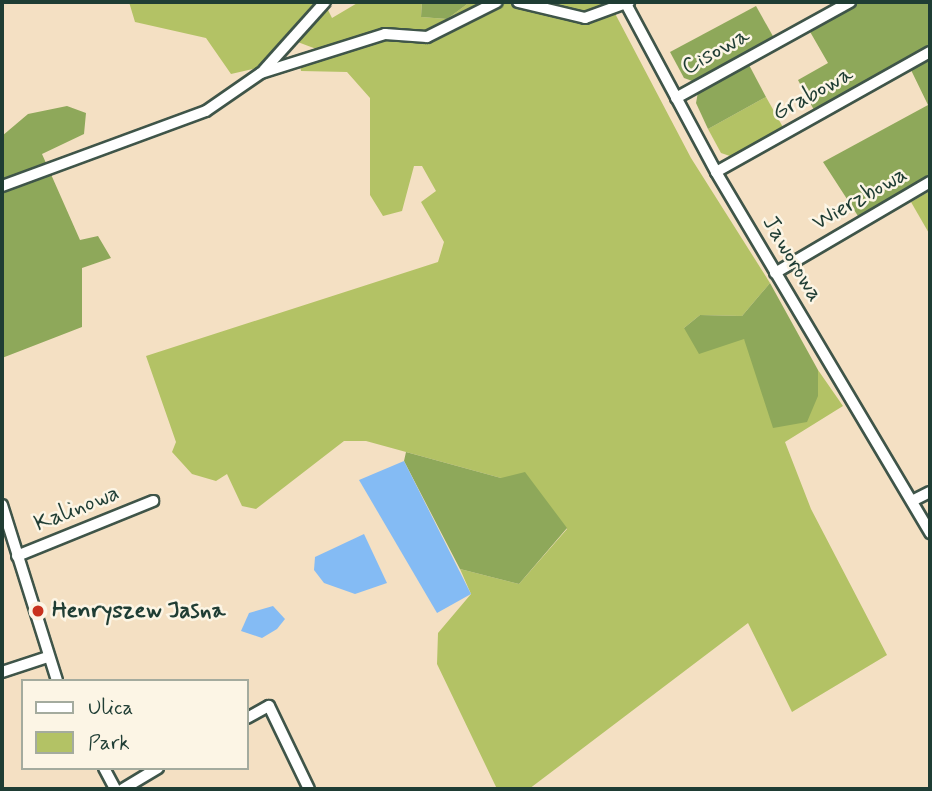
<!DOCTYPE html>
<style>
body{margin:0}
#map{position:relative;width:932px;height:791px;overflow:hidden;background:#f4e0c3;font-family:Mynerve,sans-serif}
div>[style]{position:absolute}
.green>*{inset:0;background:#b3c265}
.forest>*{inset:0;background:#8ea85a}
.water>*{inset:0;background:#84bbf4}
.roads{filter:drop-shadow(2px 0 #3f5549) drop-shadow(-2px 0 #3f5549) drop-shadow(0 2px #3f5549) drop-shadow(0 -2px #3f5549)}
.minor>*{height:10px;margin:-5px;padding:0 5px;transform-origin:5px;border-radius:5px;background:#fff}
.dots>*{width:19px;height:19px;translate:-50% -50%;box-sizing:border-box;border:4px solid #fcf5e5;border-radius:50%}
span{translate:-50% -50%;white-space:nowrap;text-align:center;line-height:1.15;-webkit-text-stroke:5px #fcf5e5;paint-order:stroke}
.street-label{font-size:23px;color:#1f3d34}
.poi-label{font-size:23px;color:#1f3d34;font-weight:700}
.left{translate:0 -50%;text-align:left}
.frame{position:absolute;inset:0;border:4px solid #1f3d34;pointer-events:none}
.legend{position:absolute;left:21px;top:679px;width:228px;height:91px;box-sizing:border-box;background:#fcf5e5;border:2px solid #a4ab9e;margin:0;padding:9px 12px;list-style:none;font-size:21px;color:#1f3d34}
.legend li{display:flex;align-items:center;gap:14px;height:35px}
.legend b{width:35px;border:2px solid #a4ab9e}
</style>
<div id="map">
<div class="green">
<i style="clip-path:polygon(129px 2px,324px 2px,332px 18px,359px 2px,422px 2px,421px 17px,447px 19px,470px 2px,609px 2px,691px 158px,770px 283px,742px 316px,700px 315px,684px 328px,744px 339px,818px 396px,818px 370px,843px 406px,785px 442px,811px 509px,887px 655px,792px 712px,748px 623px,529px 789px,497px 789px,437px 664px,438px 633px,471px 594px,460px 569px,519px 584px,567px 529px,552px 510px,501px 478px,366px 441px,344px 441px,256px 509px,242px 506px,227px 474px,216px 481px,192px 474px,172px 452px,176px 442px,146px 356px,438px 262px,444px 242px,421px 202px,436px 191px,422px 166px,414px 166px,402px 211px,383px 216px,370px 195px,370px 98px,347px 72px,301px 71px,300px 64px,319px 50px,295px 41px,257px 68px,231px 74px,206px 38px,135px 22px)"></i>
<i style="clip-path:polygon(766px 97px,784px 129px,733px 157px,721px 153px,708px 129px)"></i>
<i style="clip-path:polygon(930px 191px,930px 235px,911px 202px)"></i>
</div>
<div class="forest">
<i style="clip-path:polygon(422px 2px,470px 2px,447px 19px,421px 17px)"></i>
<i style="clip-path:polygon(860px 2px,930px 2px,930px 49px,815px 112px,798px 80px,828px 63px,809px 30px)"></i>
<i style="clip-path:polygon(756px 6px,774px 38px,695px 82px,684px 78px,670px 52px)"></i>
<i style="clip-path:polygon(930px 60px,930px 175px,858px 216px,823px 162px,928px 105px,911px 70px)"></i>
<i style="clip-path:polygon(748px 63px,766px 97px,708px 129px,696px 103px,698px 92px)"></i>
<i style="clip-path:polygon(67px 106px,86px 113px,84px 134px,42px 154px,80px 240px,98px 236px,111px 258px,82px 268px,82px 327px,2px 358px,2px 136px,28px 114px)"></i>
<i style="clip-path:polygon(770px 283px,818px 370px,818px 396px,807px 422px,773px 428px,744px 339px,699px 354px,684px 328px,700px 315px,742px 316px)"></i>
<i style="clip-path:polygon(406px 452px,501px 478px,525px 472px,567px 528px,519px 584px,460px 569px,404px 461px)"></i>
</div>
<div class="water">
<i style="clip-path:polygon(404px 461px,471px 594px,437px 613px,359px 480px)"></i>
<i style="clip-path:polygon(364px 534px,387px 583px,355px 594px,324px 583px,314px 570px,315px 557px)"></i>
<i style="clip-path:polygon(273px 606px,285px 619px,277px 629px,262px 638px,241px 631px,249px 613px)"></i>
</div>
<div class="roads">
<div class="minor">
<i style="left:518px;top:2px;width:69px;rotate:13.4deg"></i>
<i style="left:585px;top:18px;width:47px;rotate:-20deg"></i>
<i style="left:625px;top:2px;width:193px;rotate:61.8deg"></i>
<i style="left:716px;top:172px;width:420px;rotate:59.3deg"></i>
<i style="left:264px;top:70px;width:91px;rotate:-48.1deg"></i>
<i style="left:676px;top:98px;width:199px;rotate:-28.9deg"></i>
<i style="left:716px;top:172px;width:245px;rotate:-29.3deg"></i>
<i style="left:2px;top:186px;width:217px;rotate:-20.2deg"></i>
<i style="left:206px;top:111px;width:67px;rotate:-34.6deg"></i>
<i style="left:261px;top:73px;width:130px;rotate:-17.5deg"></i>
<i style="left:385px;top:34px;width:42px;rotate:4.1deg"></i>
<i style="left:427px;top:37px;width:78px;rotate:-26.6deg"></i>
<i style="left:775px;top:273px;width:180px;rotate:-30.4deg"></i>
<i style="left:912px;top:501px;width:20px;rotate:-27deg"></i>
<i style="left:2px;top:505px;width:184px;rotate:72.6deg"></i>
<i style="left:17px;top:556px;width:147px;rotate:-22deg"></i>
<i style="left:2px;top:672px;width:48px;rotate:-18.1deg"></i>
<i style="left:247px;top:718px;width:25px;rotate:-29deg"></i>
<i style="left:269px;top:706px;width:92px;rotate:64.3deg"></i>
<i style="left:104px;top:768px;width:24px;rotate:62deg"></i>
<i style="left:123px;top:789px;width:41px;rotate:-31deg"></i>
</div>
</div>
<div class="dots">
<i style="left:38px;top:611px;background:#c8321e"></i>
</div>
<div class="street-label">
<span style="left:716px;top:52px;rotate:-29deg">Cisowa</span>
<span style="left:813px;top:94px;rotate:-29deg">Grabowa</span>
<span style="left:860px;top:199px;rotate:-30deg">Wierzbowa</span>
<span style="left:792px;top:259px;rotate:59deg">Jaworowa</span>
<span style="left:77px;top:509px;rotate:-22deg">Kalinowa</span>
</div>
<div class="poi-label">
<span class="left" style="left:52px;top:611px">Henryszew Jasna</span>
</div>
<div class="frame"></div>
<ul class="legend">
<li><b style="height:9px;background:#fff"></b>Ulica</li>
<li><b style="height:19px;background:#b3c265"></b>Park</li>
</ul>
</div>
